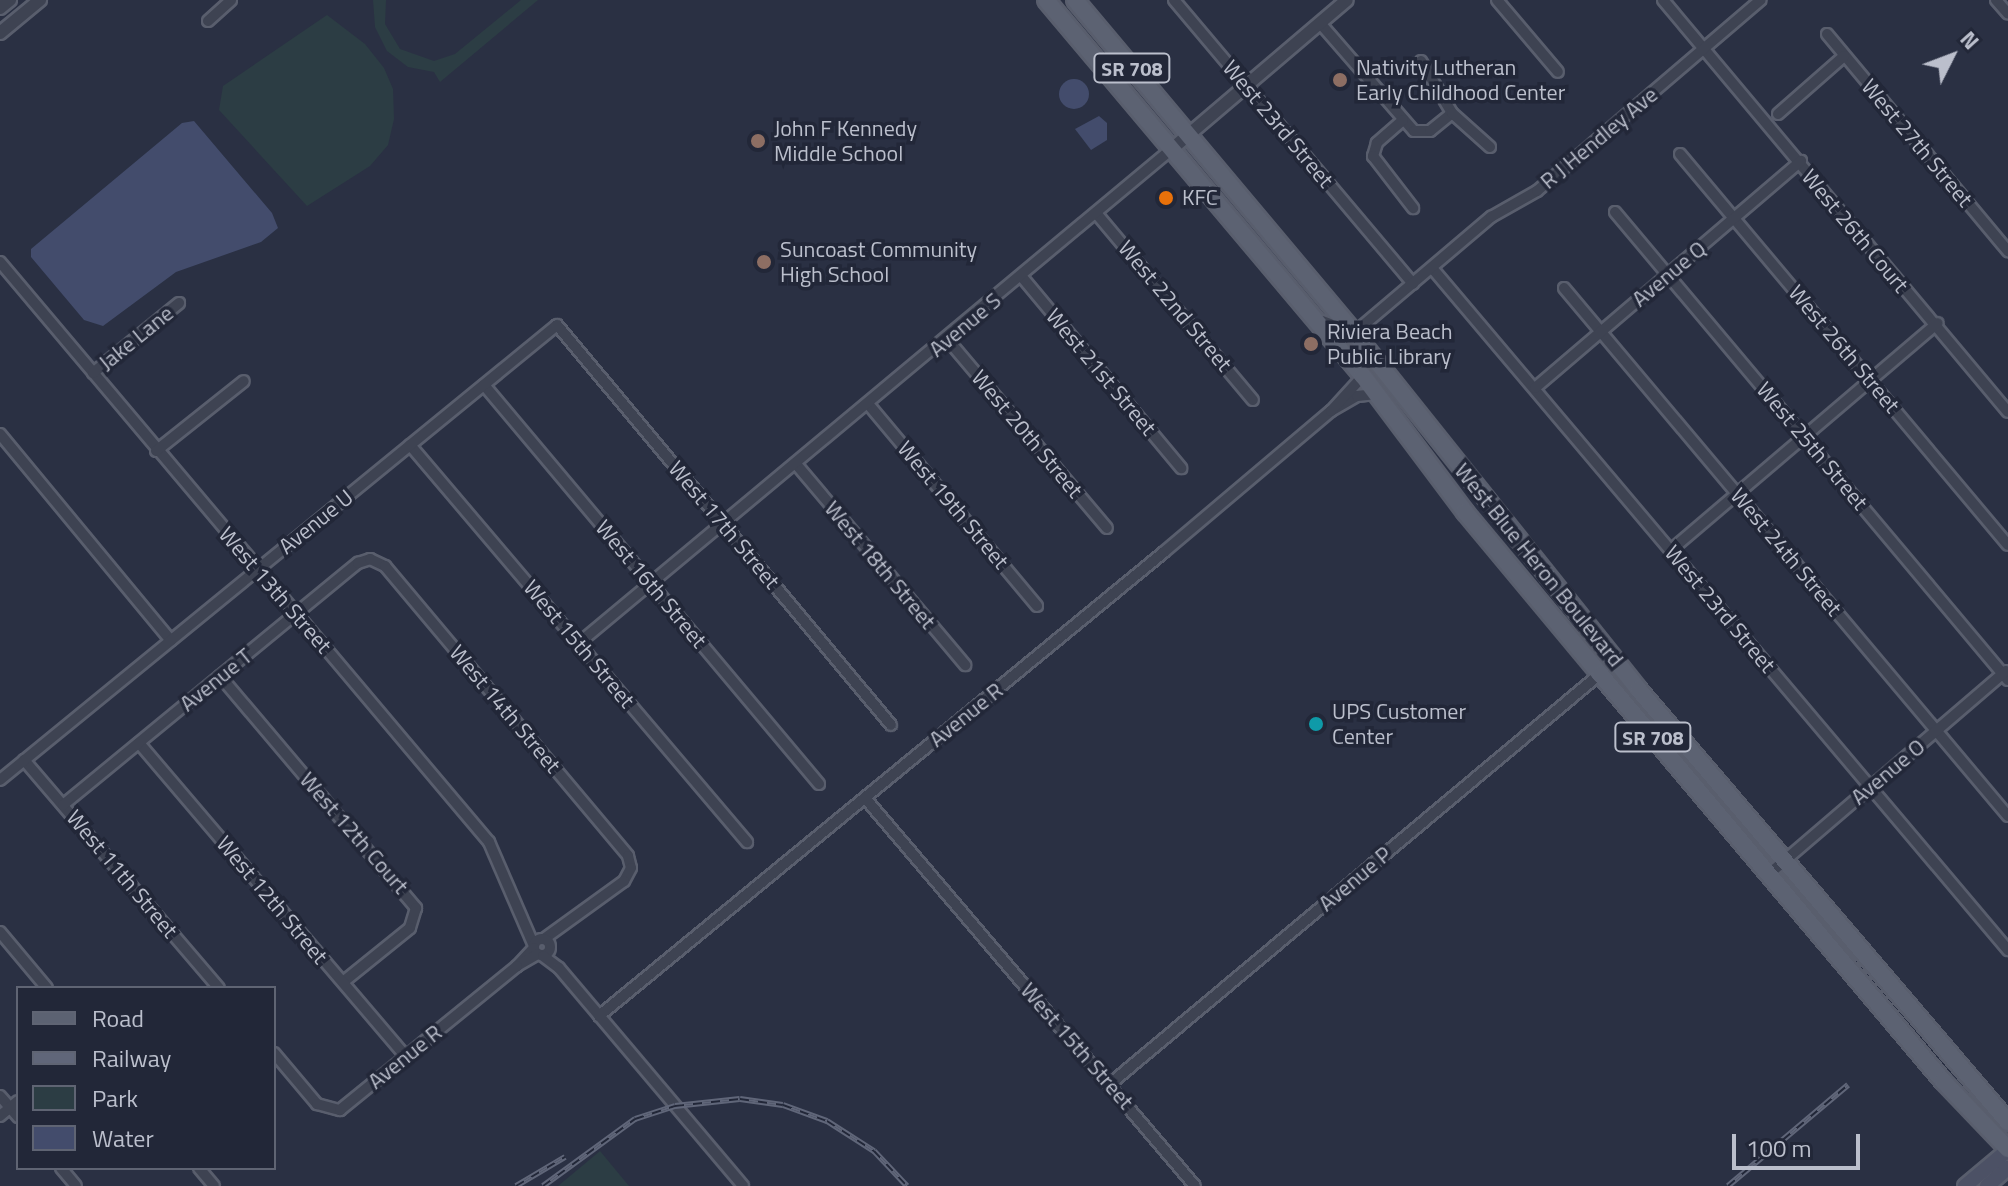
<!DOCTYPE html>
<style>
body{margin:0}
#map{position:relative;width:2008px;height:1186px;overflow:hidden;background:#2a3043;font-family:"Titillium Web",sans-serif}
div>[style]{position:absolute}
.green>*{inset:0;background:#2c3d44}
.water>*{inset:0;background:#434c6c}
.round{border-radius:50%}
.roads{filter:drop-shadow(2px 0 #595e6d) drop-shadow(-2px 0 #595e6d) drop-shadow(0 2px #595e6d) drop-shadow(0 -2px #595e6d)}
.minor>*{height:10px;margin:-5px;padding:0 5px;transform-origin:5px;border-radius:5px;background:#3e4352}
.minor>.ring{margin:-5px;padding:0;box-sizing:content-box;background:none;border:10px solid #3e4352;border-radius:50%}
.tertiary>*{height:12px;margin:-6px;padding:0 6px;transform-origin:6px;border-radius:6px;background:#3e4352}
.secondary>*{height:14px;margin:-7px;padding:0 7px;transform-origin:7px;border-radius:7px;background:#4c5165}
.primary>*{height:16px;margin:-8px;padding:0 8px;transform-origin:8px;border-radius:8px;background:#5c6272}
.rail>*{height:6px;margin-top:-3px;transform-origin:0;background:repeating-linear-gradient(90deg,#222738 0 9px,#606679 0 18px);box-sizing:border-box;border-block:2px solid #606679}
.dots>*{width:22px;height:22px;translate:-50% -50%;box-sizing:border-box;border:4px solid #222738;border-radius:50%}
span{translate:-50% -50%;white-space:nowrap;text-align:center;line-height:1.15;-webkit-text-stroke:7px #222738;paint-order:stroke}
.shield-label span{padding:2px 6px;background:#222738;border:2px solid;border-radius:6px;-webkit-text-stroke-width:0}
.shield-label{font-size:20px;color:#bbbfcc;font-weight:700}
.poi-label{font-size:22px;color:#bbbfcc}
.left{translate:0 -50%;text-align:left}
.street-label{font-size:22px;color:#bbbfcc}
.legend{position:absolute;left:16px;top:986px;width:260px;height:184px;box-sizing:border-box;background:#222738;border:2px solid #5f6473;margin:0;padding:10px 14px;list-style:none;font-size:24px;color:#bbbfcc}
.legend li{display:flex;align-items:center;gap:16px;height:40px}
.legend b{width:40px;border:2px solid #5f6473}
.north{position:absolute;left:1912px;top:16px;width:80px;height:80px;-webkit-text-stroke:6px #222738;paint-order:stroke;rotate:48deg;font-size:22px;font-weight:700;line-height:32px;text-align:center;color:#bbbfcc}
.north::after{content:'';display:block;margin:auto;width:28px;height:36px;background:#bbbfcc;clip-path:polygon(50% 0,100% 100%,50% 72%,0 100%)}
.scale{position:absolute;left:1732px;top:1134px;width:128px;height:36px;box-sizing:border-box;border:4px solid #bbbfcc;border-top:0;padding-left:10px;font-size:24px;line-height:28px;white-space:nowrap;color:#bbbfcc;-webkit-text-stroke:6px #222738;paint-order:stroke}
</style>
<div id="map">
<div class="green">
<i style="clip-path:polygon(373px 0,386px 0,385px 24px,400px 49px,434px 61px,455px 54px,521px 0,538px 0,440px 82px,434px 72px,408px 67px,387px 51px,375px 27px)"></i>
<i style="clip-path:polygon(327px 15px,365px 44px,384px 68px,393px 89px,394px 119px,388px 145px,370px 166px,307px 206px,219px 110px,223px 86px)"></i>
<i style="clip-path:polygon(600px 1151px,629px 1186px,558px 1186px)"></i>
</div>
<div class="water">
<i class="round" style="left:1059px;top:79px;width:30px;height:30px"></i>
<i style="clip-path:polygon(1099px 116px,1107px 123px,1107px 140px,1091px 150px,1075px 129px)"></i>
<i style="clip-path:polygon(194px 121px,272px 213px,278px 228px,261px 242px,176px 272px,103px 326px,84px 320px,31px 257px,31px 249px,182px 123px)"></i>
</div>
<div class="roads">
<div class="minor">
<i style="left:1174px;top:0;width:371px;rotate:49.9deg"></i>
<i style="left:1497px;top:0;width:94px;rotate:49.7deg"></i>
<i style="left:1663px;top:0;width:537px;rotate:50.06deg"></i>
<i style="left:1996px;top:0;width:18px;rotate:49deg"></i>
<i style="left:208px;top:21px;width:31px;rotate:-42deg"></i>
<i style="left:1320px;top:23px;width:143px;rotate:49deg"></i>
<i style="left:1414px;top:131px;width:16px"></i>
<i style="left:1430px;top:131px;width:28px;rotate:-39deg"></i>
<i style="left:1827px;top:34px;width:283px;rotate:50.2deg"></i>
<i style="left:1421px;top:61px;width:61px;rotate:59.2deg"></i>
<i style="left:1452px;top:113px;width:51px;rotate:41.8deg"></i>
<i style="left:1778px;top:114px;width:88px;rotate:-41.3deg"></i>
<i style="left:1403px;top:120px;width:35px;rotate:139deg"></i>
<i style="left:1377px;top:143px;width:14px;rotate:107deg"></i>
<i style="left:1373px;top:156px;width:66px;rotate:52.4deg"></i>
<i style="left:1680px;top:154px;width:510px;rotate:50.01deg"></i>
<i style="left:1615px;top:212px;width:611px;rotate:49.98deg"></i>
<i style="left:1096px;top:213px;width:244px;rotate:50deg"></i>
<i style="left:0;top:262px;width:759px;rotate:49.87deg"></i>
<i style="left:489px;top:842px;width:113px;rotate:66.6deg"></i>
<i style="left:1432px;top:268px;width:893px;rotate:49.82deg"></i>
<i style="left:1022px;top:277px;width:249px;rotate:50.2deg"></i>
<i style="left:1564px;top:288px;width:690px;rotate:49.94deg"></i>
<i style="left:1322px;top:321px;width:34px;rotate:21deg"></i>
<i style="left:1354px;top:333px;width:180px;rotate:-40.3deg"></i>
<i style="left:1491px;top:217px;width:53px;rotate:-29.5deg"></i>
<i style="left:1537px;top:191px;width:294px;rotate:-40.5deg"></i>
<i style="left:948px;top:340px;width:246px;rotate:49.8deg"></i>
<i style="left:93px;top:373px;width:111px;rotate:-39.1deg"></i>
<i style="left:484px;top:385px;width:521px;rotate:49.98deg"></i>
<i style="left:1535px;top:388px;width:350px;rotate:-40.5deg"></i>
<i style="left:869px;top:405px;width:262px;rotate:50.1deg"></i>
<i style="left:1331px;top:411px;width:30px;rotate:-30deg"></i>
<i style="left:1357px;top:396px;width:20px;rotate:-6deg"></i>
<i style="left:0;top:434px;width:268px;rotate:50.4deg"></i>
<i style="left:410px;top:445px;width:521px;rotate:49.67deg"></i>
<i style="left:156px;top:451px;width:112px;rotate:-38.5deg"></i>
<i style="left:796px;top:464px;width:263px;rotate:49.9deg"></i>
<i style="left:1671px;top:550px;width:350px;rotate:-40.4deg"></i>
<i style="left:579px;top:643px;width:773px;rotate:-39.81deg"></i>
<i style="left:220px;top:676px;width:304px;rotate:49.8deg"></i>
<i style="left:416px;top:908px;width:21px;rotate:107deg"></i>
<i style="left:410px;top:928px;width:86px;rotate:141.1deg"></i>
<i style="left:139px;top:743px;width:412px;rotate:49.6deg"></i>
<i style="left:24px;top:760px;width:300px;rotate:49.5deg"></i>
<i style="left:0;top:780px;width:719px;rotate:-39.24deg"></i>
<i style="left:557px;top:325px;width:521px;rotate:50.14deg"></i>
<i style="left:865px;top:798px;width:509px;rotate:49.62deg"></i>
<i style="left:63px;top:805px;width:382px;rotate:-39.4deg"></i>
<i style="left:358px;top:563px;width:13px;rotate:-18deg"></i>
<i style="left:370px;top:559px;width:17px;rotate:25deg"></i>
<i style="left:385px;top:566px;width:378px;rotate:50deg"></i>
<i style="left:628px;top:856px;width:12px;rotate:76deg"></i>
<i style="left:631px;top:868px;width:15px;rotate:118deg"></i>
<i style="left:624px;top:881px;width:99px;rotate:144.1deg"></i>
<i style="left:1769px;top:874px;width:312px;rotate:-40.6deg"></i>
<i style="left:0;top:932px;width:73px;rotate:50deg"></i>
<i class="ring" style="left:534px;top:939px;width:6px;height:6px"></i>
<i style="left:534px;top:948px;width:25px;rotate:133deg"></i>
<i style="left:517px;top:966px;width:24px;rotate:-30deg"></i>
<i style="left:543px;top:956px;width:20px;rotate:37deg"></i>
<i style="left:559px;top:968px;width:285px;rotate:49.8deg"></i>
<i style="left:599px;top:1016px;width:731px;rotate:-39.39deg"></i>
<i style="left:1164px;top:552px;width:219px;rotate:-40.2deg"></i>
<i style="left:1331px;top:411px;width:47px;rotate:-47.6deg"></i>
<i style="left:274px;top:1053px;width:67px;rotate:49.9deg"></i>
<i style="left:317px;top:1104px;width:24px;rotate:15deg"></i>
<i style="left:340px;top:1110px;width:228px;rotate:-39.1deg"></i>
<i style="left:1110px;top:1084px;width:639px;rotate:-39.92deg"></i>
<i style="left:0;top:1096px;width:28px;rotate:49deg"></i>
<i style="left:0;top:1116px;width:23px;rotate:-40deg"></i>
<i style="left:61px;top:1168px;width:23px;rotate:50deg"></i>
<i style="left:199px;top:1168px;width:23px;rotate:50deg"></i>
</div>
<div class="tertiary">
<i style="left:0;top:8px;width:13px;rotate:-39deg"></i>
<i style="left:0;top:33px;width:52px;rotate:-39.5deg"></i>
<i style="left:1173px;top:148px;width:228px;rotate:-40.4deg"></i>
</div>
<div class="secondary">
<i style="left:1965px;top:1186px;width:56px;rotate:-39.9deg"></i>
<i style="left:1987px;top:1186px;width:28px;rotate:-41deg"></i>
</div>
<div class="primary">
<i style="left:1046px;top:0;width:492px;rotate:49.9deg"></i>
<i style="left:1363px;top:376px;width:170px;rotate:53.1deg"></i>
<i style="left:1465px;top:512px;width:211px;rotate:50.2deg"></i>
<i style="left:1600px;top:674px;width:532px;rotate:49.88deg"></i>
<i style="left:1943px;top:1081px;width:94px;rotate:46.3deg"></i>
<i style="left:1075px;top:0;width:434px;rotate:50deg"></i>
<i style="left:1354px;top:333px;width:455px;rotate:51.4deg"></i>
<i style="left:1638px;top:689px;width:570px;rotate:49.49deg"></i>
</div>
</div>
<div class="rail">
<i style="left:516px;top:1186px;width:57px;rotate:-30.6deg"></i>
<i style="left:543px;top:1186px;width:114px;rotate:-36.1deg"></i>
<i style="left:635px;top:1119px;width:42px;rotate:-18deg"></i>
<i style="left:675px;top:1106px;width:65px;rotate:-6.1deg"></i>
<i style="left:740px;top:1099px;width:43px;rotate:7.9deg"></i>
<i style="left:783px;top:1105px;width:47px;rotate:20deg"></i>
<i style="left:827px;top:1121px;width:56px;rotate:32.6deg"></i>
<i style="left:874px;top:1151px;width:48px;rotate:46.7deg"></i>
<i style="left:1728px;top:1186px;width:157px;rotate:-40.1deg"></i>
</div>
<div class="dots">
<i style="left:1340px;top:80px;background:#8d6e63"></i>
<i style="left:758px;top:141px;background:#8d6e63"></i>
<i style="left:1166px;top:198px;background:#e8710a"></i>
<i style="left:764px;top:262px;background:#8d6e63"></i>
<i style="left:1311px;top:344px;background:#8d6e63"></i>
<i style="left:1316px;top:724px;background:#0f9aa8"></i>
</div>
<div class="shield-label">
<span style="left:1132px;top:68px">SR 708</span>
<span style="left:1653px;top:737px">SR 708</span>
</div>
<div class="poi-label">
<span class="left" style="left:1356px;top:80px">Nativity Lutheran<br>Early Childhood Center</span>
<span class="left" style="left:774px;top:141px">John F Kennedy<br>Middle School</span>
<span class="left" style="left:1182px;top:198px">KFC</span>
<span class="left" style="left:780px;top:262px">Suncoast Community<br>High School</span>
<span class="left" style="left:1327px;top:344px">Riviera Beach<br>Public Library</span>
<span class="left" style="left:1332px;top:724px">UPS Customer<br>Center</span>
</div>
<div class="street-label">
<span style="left:1278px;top:124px;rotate:50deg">West 23rd Street</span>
<span style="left:1599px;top:138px;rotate:-40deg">R J Hendley Ave</span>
<span style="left:1917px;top:143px;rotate:50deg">West 27th Street</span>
<span style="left:1855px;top:231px;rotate:50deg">West 26th Court</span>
<span style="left:1669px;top:274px;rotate:-40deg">Avenue Q</span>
<span style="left:1175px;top:306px;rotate:50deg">West 22nd Street</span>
<span style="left:965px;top:325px;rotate:-40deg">Avenue S</span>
<span style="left:136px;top:338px;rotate:-39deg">Jake Lane</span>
<span style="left:1844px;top:349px;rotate:50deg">West 26th Street</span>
<span style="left:1101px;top:372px;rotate:50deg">West 21st Street</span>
<span style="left:1027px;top:434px;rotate:50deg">West 20th Street</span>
<span style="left:1812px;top:446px;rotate:50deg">West 25th Street</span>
<span style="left:953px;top:505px;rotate:50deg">West 19th Street</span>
<span style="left:316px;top:522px;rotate:-39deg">Avenue U</span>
<span style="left:724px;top:525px;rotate:50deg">West 17th Street</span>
<span style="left:1786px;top:552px;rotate:50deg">West 24th Street</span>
<span style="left:880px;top:565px;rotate:50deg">West 18th Street</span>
<span style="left:1539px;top:565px;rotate:51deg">West Blue Heron Boulevard</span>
<span style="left:651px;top:584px;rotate:50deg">West 16th Street</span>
<span style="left:275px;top:590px;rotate:49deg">West 13th Street</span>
<span style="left:1720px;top:609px;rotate:50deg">West 23rd Street</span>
<span style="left:579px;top:644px;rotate:50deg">West 15th Street</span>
<span style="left:216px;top:680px;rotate:-39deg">Avenue T</span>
<span style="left:505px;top:709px;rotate:50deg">West 14th Street</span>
<span style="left:966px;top:715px;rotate:-39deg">Avenue R</span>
<span style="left:1888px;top:772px;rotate:-40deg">Avenue O</span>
<span style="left:354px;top:833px;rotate:49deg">West 12th Court</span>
<span style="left:122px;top:874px;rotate:50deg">West 11th Street</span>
<span style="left:1355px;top:879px;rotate:-40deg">Avenue P</span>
<span style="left:272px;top:900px;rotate:50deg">West 12th Street</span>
<span style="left:1077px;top:1046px;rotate:49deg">West 15th Street</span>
<span style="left:405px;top:1057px;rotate:-39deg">Avenue R</span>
</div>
<ul class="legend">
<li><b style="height:10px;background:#5c6272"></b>Road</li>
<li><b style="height:10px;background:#606679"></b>Railway</li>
<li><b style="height:22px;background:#2c3d44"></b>Park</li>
<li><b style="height:22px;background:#434c6c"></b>Water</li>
</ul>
<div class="north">N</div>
<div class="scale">100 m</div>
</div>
